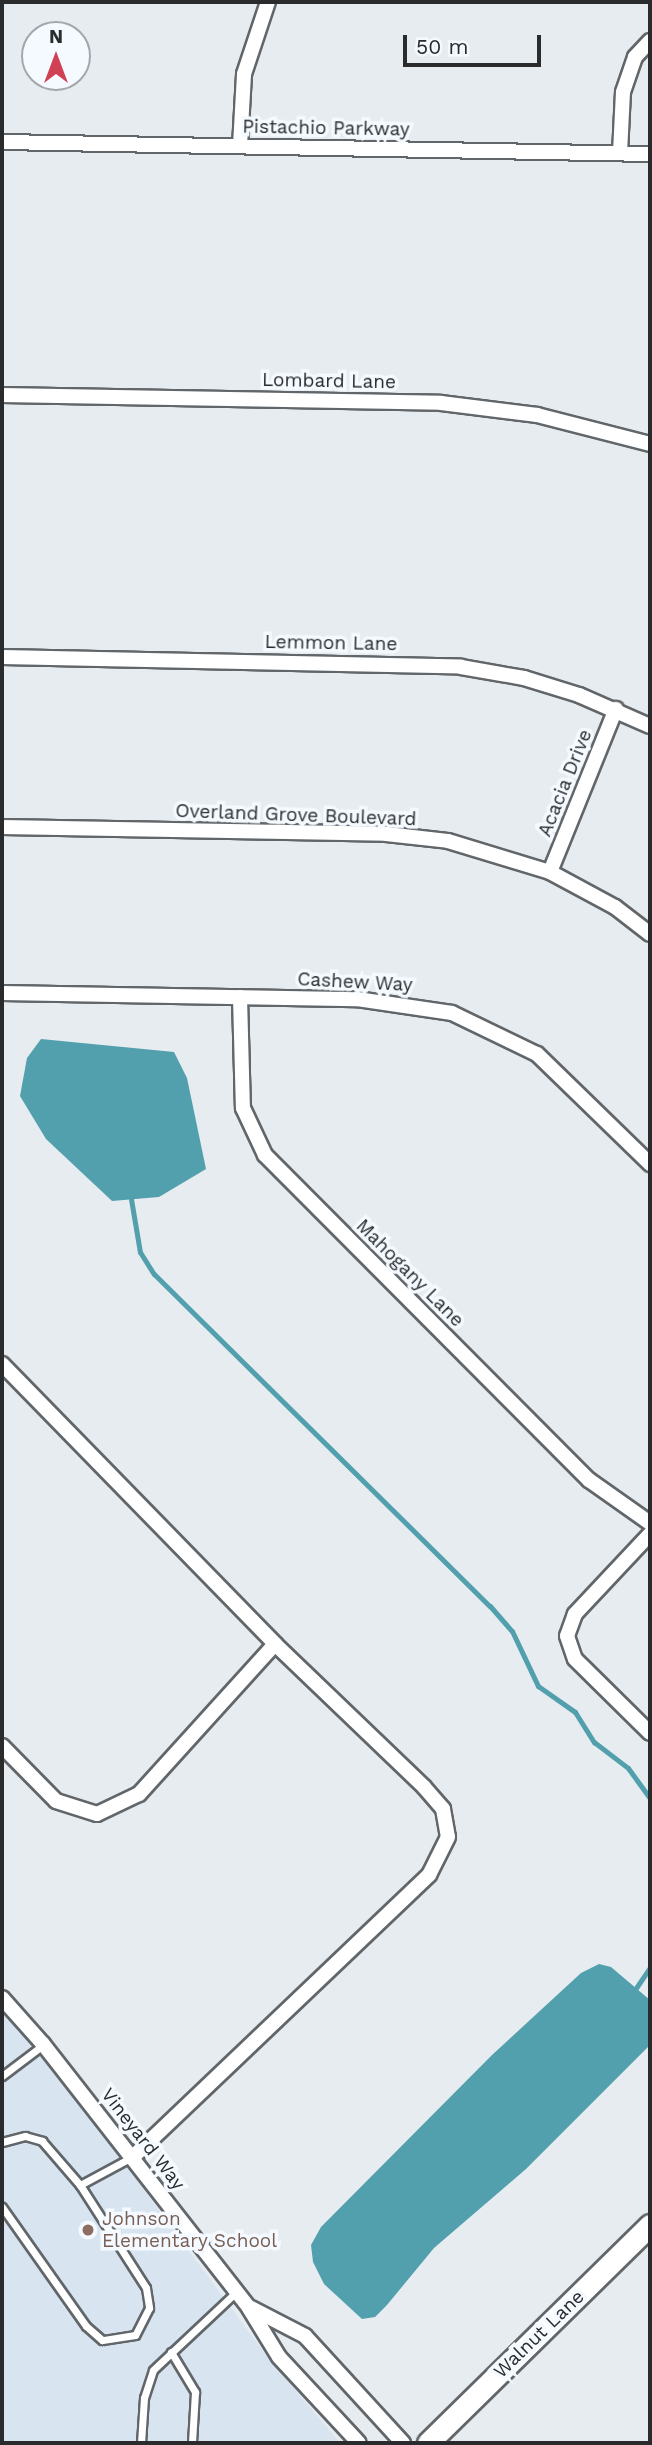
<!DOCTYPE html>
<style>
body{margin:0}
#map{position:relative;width:652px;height:2445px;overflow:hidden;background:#e7ecf1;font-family:"Work Sans",sans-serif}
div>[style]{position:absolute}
.built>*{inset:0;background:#d8e4ef}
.water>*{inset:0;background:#52a0ad}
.stream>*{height:5px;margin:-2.5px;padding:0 2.5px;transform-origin:2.5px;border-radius:2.5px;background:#52a0ad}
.roads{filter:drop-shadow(2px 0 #61666a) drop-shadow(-2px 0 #61666a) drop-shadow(0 2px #61666a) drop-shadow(0 -2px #61666a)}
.lane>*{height:7px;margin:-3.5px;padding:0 3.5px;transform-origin:3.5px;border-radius:3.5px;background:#fff}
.street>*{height:14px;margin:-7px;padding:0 7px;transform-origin:7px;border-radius:7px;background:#fff}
.secondary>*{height:21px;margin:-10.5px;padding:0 10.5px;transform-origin:10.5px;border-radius:10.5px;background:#fff}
.dots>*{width:19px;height:19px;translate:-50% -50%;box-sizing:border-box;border:4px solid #f4faff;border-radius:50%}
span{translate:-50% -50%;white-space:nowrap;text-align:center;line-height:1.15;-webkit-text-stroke:7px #f4faff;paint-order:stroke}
.street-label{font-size:19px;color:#292b2d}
.education-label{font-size:19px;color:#785e54}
.left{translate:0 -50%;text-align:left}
.frame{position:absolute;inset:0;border:4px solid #292b2d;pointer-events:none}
.north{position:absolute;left:21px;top:21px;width:70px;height:70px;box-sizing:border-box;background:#f4faff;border:2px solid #a3a7ab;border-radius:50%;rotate:0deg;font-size:19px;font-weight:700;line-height:28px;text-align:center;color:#292b2d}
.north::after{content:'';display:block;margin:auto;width:24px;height:32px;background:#d14154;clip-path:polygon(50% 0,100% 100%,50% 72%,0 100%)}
.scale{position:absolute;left:403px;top:35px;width:138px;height:32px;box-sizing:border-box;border:4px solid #292b2d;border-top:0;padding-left:9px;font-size:21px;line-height:24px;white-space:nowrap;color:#292b2d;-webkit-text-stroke:5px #f4faff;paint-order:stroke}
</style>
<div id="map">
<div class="built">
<i style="clip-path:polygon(8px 2014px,82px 2106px,266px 2355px,340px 2443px,2px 2443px,2px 2019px)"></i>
</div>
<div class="water">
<i style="clip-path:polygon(41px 1039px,174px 1052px,187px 1078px,206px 1169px,159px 1197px,112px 1201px,46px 1139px,20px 1096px,27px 1058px)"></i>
<i style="clip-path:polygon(599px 1964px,611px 1967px,650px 2000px,650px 2045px,526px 2169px,434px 2248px,387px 2305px,375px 2317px,362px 2319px,324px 2284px,313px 2262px,311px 2245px,321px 2227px,492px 2055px,581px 1973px)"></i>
</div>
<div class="stream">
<i style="left:131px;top:1199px;width:54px;rotate:80.4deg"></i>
<i style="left:140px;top:1252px;width:26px;rotate:58deg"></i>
<i style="left:154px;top:1274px;width:472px;rotate:44.7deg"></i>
<i style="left:490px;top:1606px;width:33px;rotate:49deg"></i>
<i style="left:512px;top:1631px;width:61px;rotate:64.7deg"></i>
<i style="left:538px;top:1686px;width:45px;rotate:35.1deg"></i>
<i style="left:575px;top:1712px;width:36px;rotate:58deg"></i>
<i style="left:594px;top:1742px;width:43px;rotate:37.4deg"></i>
<i style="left:628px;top:1768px;width:37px;rotate:54deg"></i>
<i style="left:636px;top:1988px;width:25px;rotate:-56deg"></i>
</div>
<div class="roads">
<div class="lane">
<i style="left:2px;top:2076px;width:51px;rotate:-37.1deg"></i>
<i style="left:2px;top:2142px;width:24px;rotate:-15deg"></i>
<i style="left:25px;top:2136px;width:18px;rotate:16deg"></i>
<i style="left:42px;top:2141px;width:58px;rotate:49.2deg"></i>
<i style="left:80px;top:2185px;width:122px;rotate:57.3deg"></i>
<i style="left:146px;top:2288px;width:20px;rotate:81deg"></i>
<i style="left:149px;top:2308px;width:30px;rotate:117deg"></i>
<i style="left:135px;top:2335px;width:33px;rotate:171deg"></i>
<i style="left:102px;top:2340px;width:21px;rotate:-139deg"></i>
<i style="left:86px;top:2326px;width:146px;rotate:-125.2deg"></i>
<i style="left:80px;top:2185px;width:59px;rotate:-28.3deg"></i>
<i style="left:171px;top:2352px;width:47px;rotate:59deg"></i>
<i style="left:195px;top:2392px;width:51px;rotate:93.4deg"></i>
<i style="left:141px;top:2443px;width:45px;rotate:-86.2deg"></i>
<i style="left:144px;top:2398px;width:29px;rotate:-72deg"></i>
<i style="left:153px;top:2370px;width:114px;rotate:-43.2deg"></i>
</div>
<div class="street">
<i style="left:2px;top:142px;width:648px;rotate:1.06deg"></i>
<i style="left:240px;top:146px;width:72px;rotate:-86.8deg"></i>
<i style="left:244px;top:74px;width:76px;rotate:-71.6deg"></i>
<i style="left:620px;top:153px;width:61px;rotate:-87.2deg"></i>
<i style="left:623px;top:92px;width:37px;rotate:-71deg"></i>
<i style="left:635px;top:57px;width:22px;rotate:-47deg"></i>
<i style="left:2px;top:395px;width:439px;rotate:1deg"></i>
<i style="left:441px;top:403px;width:97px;rotate:7.1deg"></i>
<i style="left:537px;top:415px;width:117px;rotate:14.4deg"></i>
<i style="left:2px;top:657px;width:459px;rotate:1.2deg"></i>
<i style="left:461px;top:667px;width:64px;rotate:9.9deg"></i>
<i style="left:524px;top:678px;width:58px;rotate:17.2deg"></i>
<i style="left:579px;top:695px;width:77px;rotate:23.6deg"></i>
<i style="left:2px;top:827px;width:384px;rotate:1deg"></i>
<i style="left:386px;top:834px;width:62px;rotate:6.4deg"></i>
<i style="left:448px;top:841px;width:107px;rotate:16.9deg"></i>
<i style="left:550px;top:872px;width:74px;rotate:28.3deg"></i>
<i style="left:615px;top:907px;width:44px;rotate:37.6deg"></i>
<i style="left:550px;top:872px;width:176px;rotate:-68deg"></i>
<i style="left:2px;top:993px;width:355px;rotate:1deg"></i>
<i style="left:357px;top:999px;width:96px;rotate:8.4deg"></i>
<i style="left:452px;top:1013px;width:94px;rotate:25.8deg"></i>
<i style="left:537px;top:1054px;width:158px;rotate:44.2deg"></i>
<i style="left:240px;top:997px;width:111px;rotate:88.5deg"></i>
<i style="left:243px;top:1108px;width:52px;rotate:64.9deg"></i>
<i style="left:265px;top:1155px;width:459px;rotate:45.1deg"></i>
<i style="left:589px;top:1480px;width:75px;rotate:35.2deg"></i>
<i style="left:2px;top:1364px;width:391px;rotate:45.7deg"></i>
<i style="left:275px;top:1644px;width:207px;rotate:43.8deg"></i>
<i style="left:424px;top:1787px;width:29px;rotate:49deg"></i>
<i style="left:443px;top:1809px;width:28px;rotate:80deg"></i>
<i style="left:448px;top:1837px;width:42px;rotate:116.6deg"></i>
<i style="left:429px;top:1875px;width:409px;rotate:136.4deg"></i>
<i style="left:650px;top:1534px;width:110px;rotate:133.2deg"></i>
<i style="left:575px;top:1614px;width:23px;rotate:110deg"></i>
<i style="left:567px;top:1636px;width:24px;rotate:71deg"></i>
<i style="left:575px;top:1659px;width:105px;rotate:44.6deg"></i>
<i style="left:2px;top:1746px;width:77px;rotate:45.5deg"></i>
<i style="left:56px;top:1801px;width:43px;rotate:17.6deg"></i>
<i style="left:97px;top:1814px;width:47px;rotate:-25.5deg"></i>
<i style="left:139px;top:1794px;width:202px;rotate:-47.8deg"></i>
<i style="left:2px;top:1998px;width:62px;rotate:48.3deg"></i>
<i style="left:43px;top:2044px;width:335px;rotate:52deg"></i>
<i style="left:249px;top:2308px;width:57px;rotate:58.5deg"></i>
<i style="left:279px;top:2357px;width:117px;rotate:47.1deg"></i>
<i style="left:251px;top:2308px;width:61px;rotate:27.4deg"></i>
<i style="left:305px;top:2336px;width:145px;rotate:47.5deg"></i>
</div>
<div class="secondary">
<i style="left:428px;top:2443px;width:311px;rotate:-44.5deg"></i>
</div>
</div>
<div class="dots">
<i style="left:88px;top:2230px;background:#8d6e63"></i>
</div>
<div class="street-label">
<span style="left:326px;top:128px;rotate:1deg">Pistachio Parkway</span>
<span style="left:329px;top:381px;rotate:1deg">Lombard Lane</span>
<span style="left:331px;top:643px;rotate:1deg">Lemmon Lane</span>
<span style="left:565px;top:783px;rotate:-68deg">Acacia Drive</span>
<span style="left:296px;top:815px;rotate:2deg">Overland Grove Boulevard</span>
<span style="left:355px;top:982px;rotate:3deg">Cashew Way</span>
<span style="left:410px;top:1273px;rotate:45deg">Mahogany Lane</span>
<span style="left:143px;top:2139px;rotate:52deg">Vineyard Way</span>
<span style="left:539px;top:2334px;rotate:-44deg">Walnut Lane</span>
</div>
<div class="education-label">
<span class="left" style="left:102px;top:2230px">Johnson<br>Elementary School</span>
</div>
<div class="frame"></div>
<div class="north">N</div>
<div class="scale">50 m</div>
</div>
